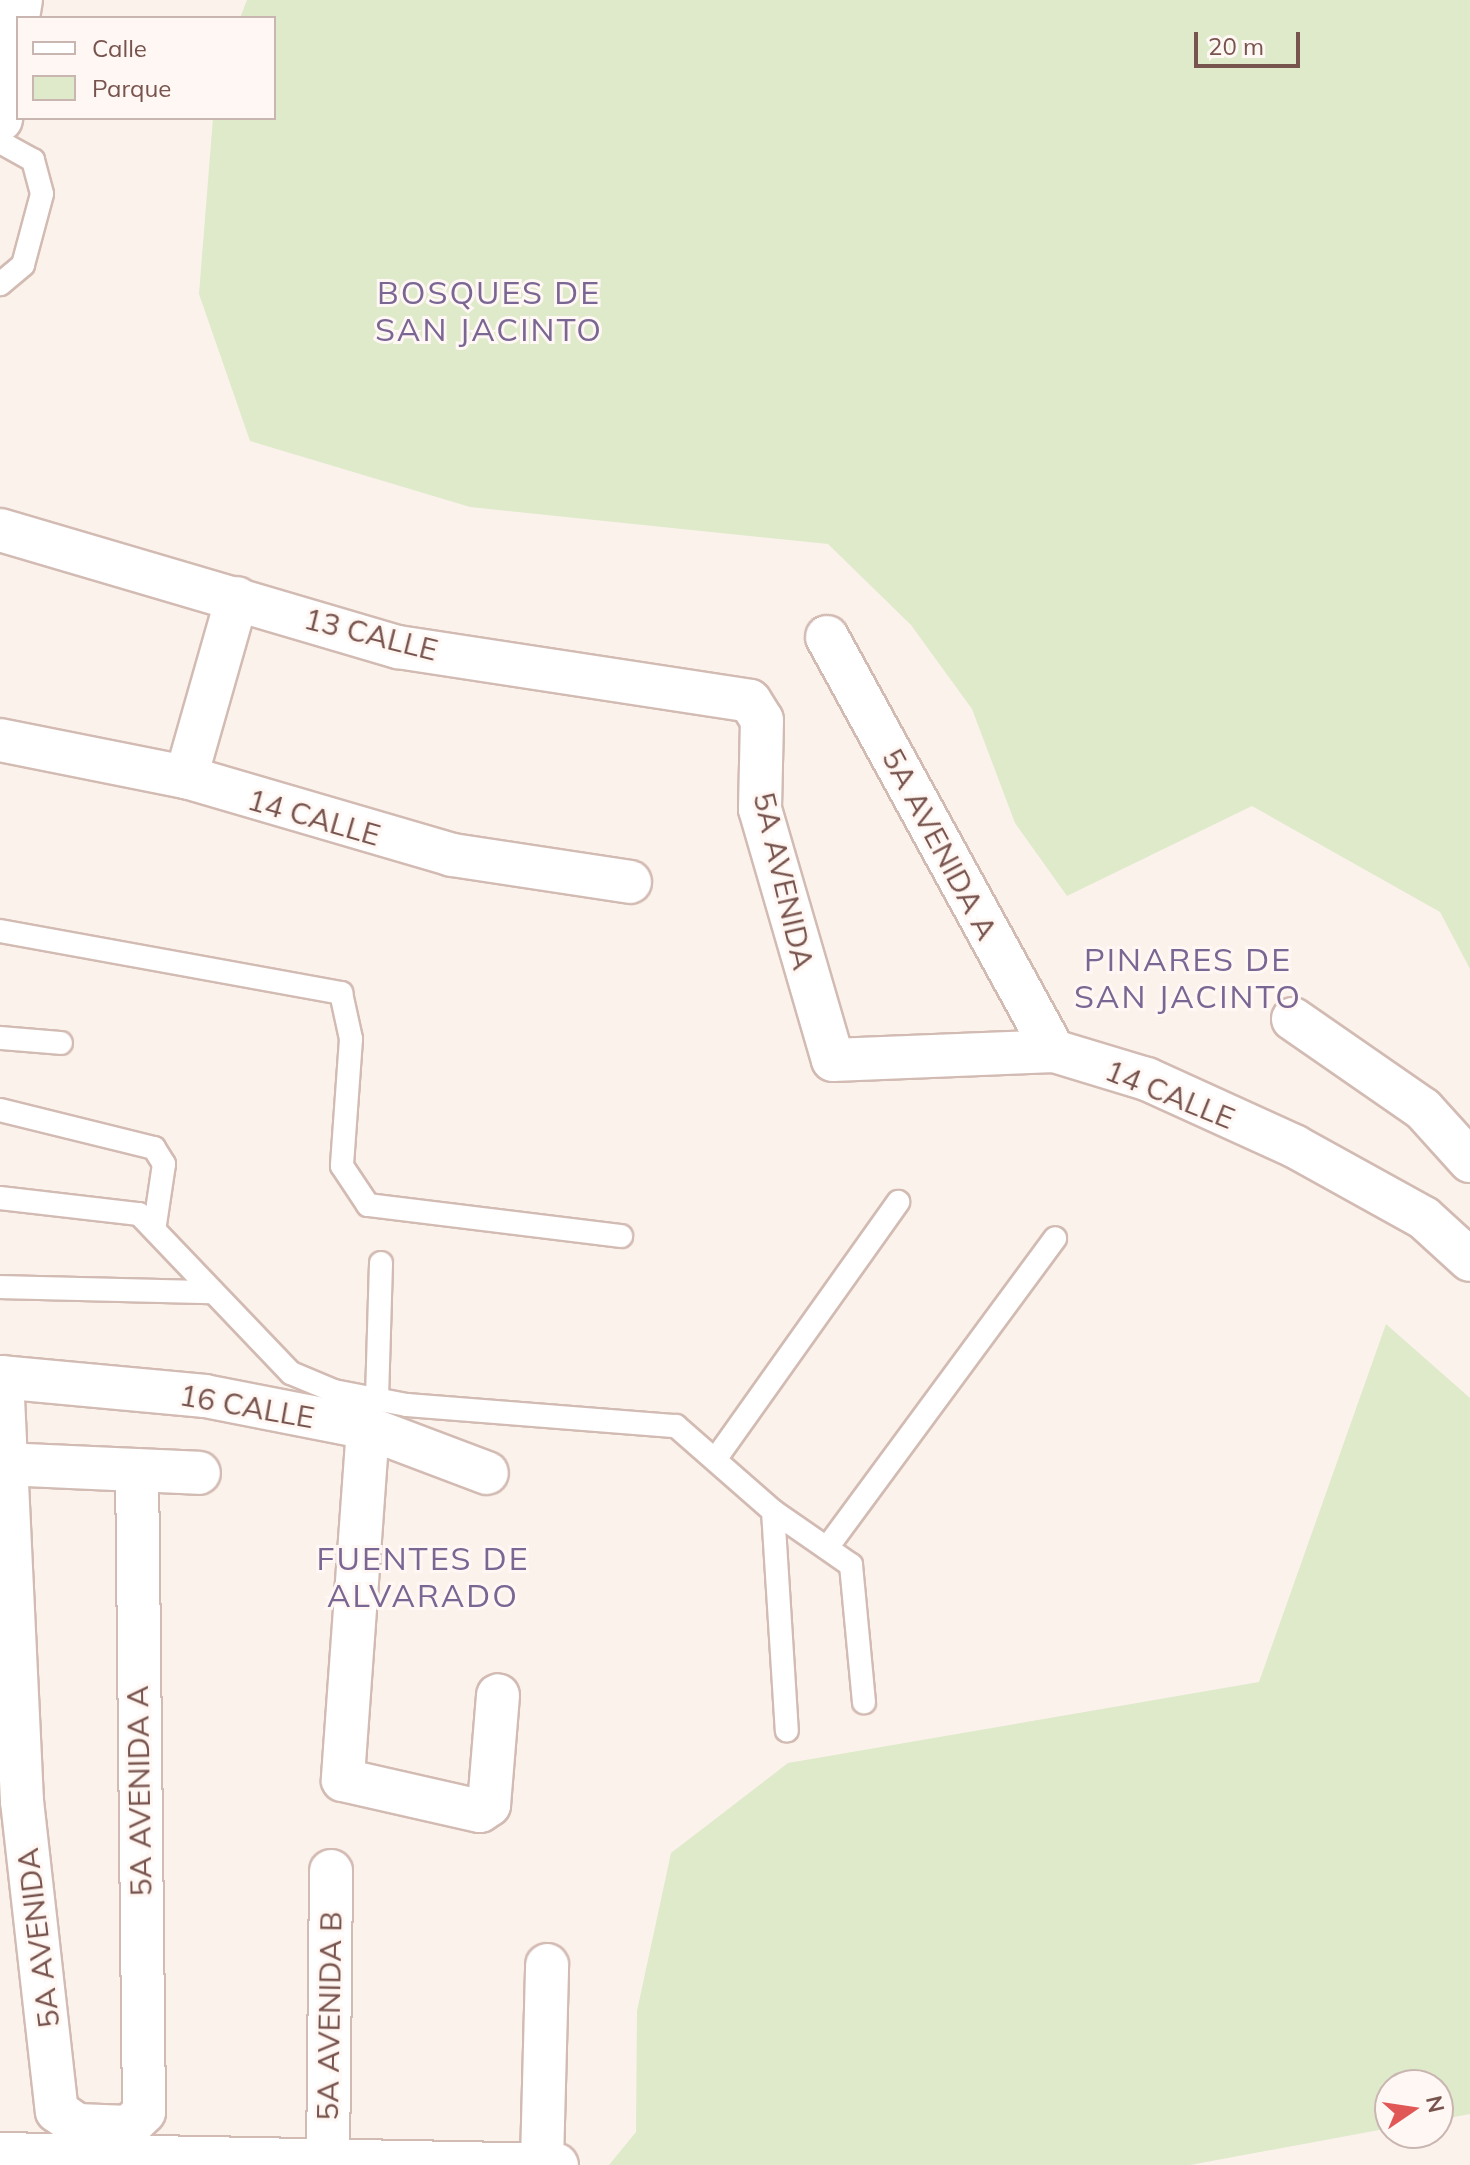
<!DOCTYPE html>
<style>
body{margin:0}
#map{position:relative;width:1470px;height:2165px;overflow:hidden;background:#fcf2ec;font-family:Mulish,sans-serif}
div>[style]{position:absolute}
.green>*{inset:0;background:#deeaca}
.roads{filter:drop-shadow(2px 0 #d2bbb3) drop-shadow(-2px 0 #d2bbb3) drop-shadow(0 2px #d2bbb3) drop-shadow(0 -2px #d2bbb3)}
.lane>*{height:22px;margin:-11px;padding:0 11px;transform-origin:11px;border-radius:11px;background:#fff}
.street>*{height:42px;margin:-21px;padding:0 21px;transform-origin:21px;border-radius:21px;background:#fff}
.secondary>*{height:44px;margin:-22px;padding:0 22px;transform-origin:22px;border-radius:22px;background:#fff}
span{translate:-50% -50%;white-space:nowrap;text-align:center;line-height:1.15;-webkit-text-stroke:6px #fff7f3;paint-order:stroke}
.street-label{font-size:30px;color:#78544e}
.neighbourhood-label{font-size:32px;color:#7a6693;letter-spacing:2px}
.legend{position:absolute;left:16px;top:16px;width:260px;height:104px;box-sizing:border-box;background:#fff7f3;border:2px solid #c9b6b1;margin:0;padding:10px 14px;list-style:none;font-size:24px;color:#78544e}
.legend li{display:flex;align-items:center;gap:16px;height:40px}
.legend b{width:40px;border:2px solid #c9b6b1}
.north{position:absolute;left:1374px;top:2069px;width:80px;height:80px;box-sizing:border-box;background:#fff7f3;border:2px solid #c9b6b1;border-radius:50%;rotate:77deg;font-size:22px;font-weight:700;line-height:32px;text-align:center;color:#78544e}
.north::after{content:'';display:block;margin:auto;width:28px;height:36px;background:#e15756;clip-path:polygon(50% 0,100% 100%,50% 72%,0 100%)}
.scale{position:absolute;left:1194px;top:32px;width:106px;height:36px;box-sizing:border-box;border:4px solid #78544e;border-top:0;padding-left:10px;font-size:24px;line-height:28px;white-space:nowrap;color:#78544e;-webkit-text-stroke:6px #fff7f3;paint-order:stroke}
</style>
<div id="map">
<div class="green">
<i style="clip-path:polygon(247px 0,1470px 0,1470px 969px,1440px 912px,1252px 806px,1067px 896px,1015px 823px,972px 709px,911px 625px,828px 544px,470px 507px,250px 441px,199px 294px,213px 118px,274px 118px,274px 18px,240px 18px)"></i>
<i style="clip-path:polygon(1386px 1324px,1470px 1398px,1470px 2114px,1438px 2120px,1438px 2085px,1390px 2085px,1390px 2128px,1190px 2165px,609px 2165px,636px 2132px,637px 2011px,671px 1853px,788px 1763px,1259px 1682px)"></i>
</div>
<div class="roads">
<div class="lane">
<i style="left:0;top:142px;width:38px;rotate:29deg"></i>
<i style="left:33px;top:160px;width:35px;rotate:75deg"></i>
<i style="left:42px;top:194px;width:73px;rotate:105deg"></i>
<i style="left:23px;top:265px;width:30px;rotate:140deg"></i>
<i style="left:0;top:931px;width:347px;rotate:10.3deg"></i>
<i style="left:341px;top:993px;width:47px;rotate:77.7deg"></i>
<i style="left:351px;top:1039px;width:127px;rotate:94.1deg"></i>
<i style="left:342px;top:1166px;width:47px;rotate:56.3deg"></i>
<i style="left:368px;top:1205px;width:255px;rotate:7deg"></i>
<i style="left:0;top:1038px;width:61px;rotate:4.7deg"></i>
<i style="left:0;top:1110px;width:159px;rotate:13.9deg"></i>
<i style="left:154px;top:1148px;width:19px;rotate:58deg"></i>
<i style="left:164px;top:1164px;width:61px;rotate:98.5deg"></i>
<i style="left:0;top:1198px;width:140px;rotate:6.6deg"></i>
<i style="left:139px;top:1214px;width:220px;rotate:46.3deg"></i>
<i style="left:291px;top:1373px;width:47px;rotate:22.7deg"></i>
<i style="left:334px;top:1391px;width:74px;rotate:10.9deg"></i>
<i style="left:407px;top:1405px;width:270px;rotate:4.5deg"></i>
<i style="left:676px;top:1426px;width:129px;rotate:41.2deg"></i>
<i style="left:773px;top:1511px;width:95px;rotate:34.7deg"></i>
<i style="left:851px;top:1565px;width:138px;rotate:84.6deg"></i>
<i style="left:0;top:1287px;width:211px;rotate:1.4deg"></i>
<i style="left:377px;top:1398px;width:135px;rotate:-88.3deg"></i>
<i style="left:717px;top:1457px;width:313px;rotate:-54.6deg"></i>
<i style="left:773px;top:1511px;width:220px;rotate:86.4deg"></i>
<i style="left:829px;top:1545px;width:381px;rotate:-53.6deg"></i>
</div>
<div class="street">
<i style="left:0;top:530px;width:415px;rotate:16.4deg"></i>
<i style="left:398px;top:647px;width:356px;rotate:8.7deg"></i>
<i style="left:750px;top:701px;width:22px;rotate:58deg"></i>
<i style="left:762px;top:720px;width:89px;rotate:91.3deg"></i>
<i style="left:760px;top:809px;width:261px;rotate:73.8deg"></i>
<i style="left:833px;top:1060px;width:221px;rotate:-2.3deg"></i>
<i style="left:1054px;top:1051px;width:97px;rotate:16.8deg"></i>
<i style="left:1147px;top:1079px;width:162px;rotate:24.5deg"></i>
<i style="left:1294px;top:1146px;width:149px;rotate:29deg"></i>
<i style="left:1424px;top:1218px;width:62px;rotate:42.4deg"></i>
<i style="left:827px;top:637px;width:472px;rotate:61.3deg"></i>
<i style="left:0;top:740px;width:190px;rotate:11.3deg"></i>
<i style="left:186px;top:777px;width:277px;rotate:16.3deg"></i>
<i style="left:452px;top:855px;width:180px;rotate:8.6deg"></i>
<i style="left:186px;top:777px;width:186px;rotate:-74.1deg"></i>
<i style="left:1293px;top:1019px;width:158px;rotate:34.7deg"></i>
<i style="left:1423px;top:1109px;width:70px;rotate:47.9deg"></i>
<i style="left:0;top:1377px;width:206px;rotate:5.3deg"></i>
<i style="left:205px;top:1396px;width:166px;rotate:11.1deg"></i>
<i style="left:368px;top:1428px;width:127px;rotate:20.7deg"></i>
<i style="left:2px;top:1377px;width:424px;rotate:87.3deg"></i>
<i style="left:22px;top:1801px;width:312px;rotate:83.6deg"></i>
<i style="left:57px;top:2111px;width:24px;rotate:35deg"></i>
<i style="left:77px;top:2125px;width:52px;rotate:2.2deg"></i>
<i style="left:129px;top:2127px;width:21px;rotate:-45deg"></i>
<i style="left:144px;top:2112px;width:642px;rotate:-90.62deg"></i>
<i style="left:368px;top:1428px;width:353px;rotate:94.1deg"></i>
<i style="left:343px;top:1780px;width:140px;rotate:12.8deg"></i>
<i style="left:480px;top:1811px;width:11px;rotate:-34deg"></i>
<i style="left:489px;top:1805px;width:110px;rotate:-85.3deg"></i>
<i style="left:4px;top:1464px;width:195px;rotate:2.6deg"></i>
<i style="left:0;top:2154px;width:557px;rotate:1.13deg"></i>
<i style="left:328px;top:2161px;width:290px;rotate:-89.4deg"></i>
<i style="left:542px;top:2161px;width:196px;rotate:-88.5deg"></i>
</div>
<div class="secondary">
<i style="left:0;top:119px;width:121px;rotate:-80.5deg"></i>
</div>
</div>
<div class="street-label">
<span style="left:371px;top:634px;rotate:14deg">13 CALLE</span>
<span style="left:314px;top:817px;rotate:16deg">14 CALLE</span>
<span style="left:940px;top:844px;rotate:62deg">5A AVENIDA A</span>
<span style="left:784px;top:881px;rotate:77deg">5A AVENIDA</span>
<span style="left:1170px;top:1094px;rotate:22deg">14 CALLE</span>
<span style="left:247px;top:1406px;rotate:10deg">16 CALLE</span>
<span style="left:139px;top:1791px;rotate:-91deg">5A AVENIDA A</span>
<span style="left:38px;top:1938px;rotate:-97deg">5A AVENIDA</span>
<span style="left:329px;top:2016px;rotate:-89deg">5A AVENIDA B</span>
</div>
<div class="neighbourhood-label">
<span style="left:489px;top:311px">BOSQUES DE<br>SAN JACINTO</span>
<span style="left:1188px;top:978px">PINARES DE<br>SAN JACINTO</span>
<span style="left:423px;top:1577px">FUENTES DE<br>ALVARADO</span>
</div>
<ul class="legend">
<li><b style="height:10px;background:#fff"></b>Calle</li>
<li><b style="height:22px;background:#deeaca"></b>Parque</li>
</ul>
<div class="north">N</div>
<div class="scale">20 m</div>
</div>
